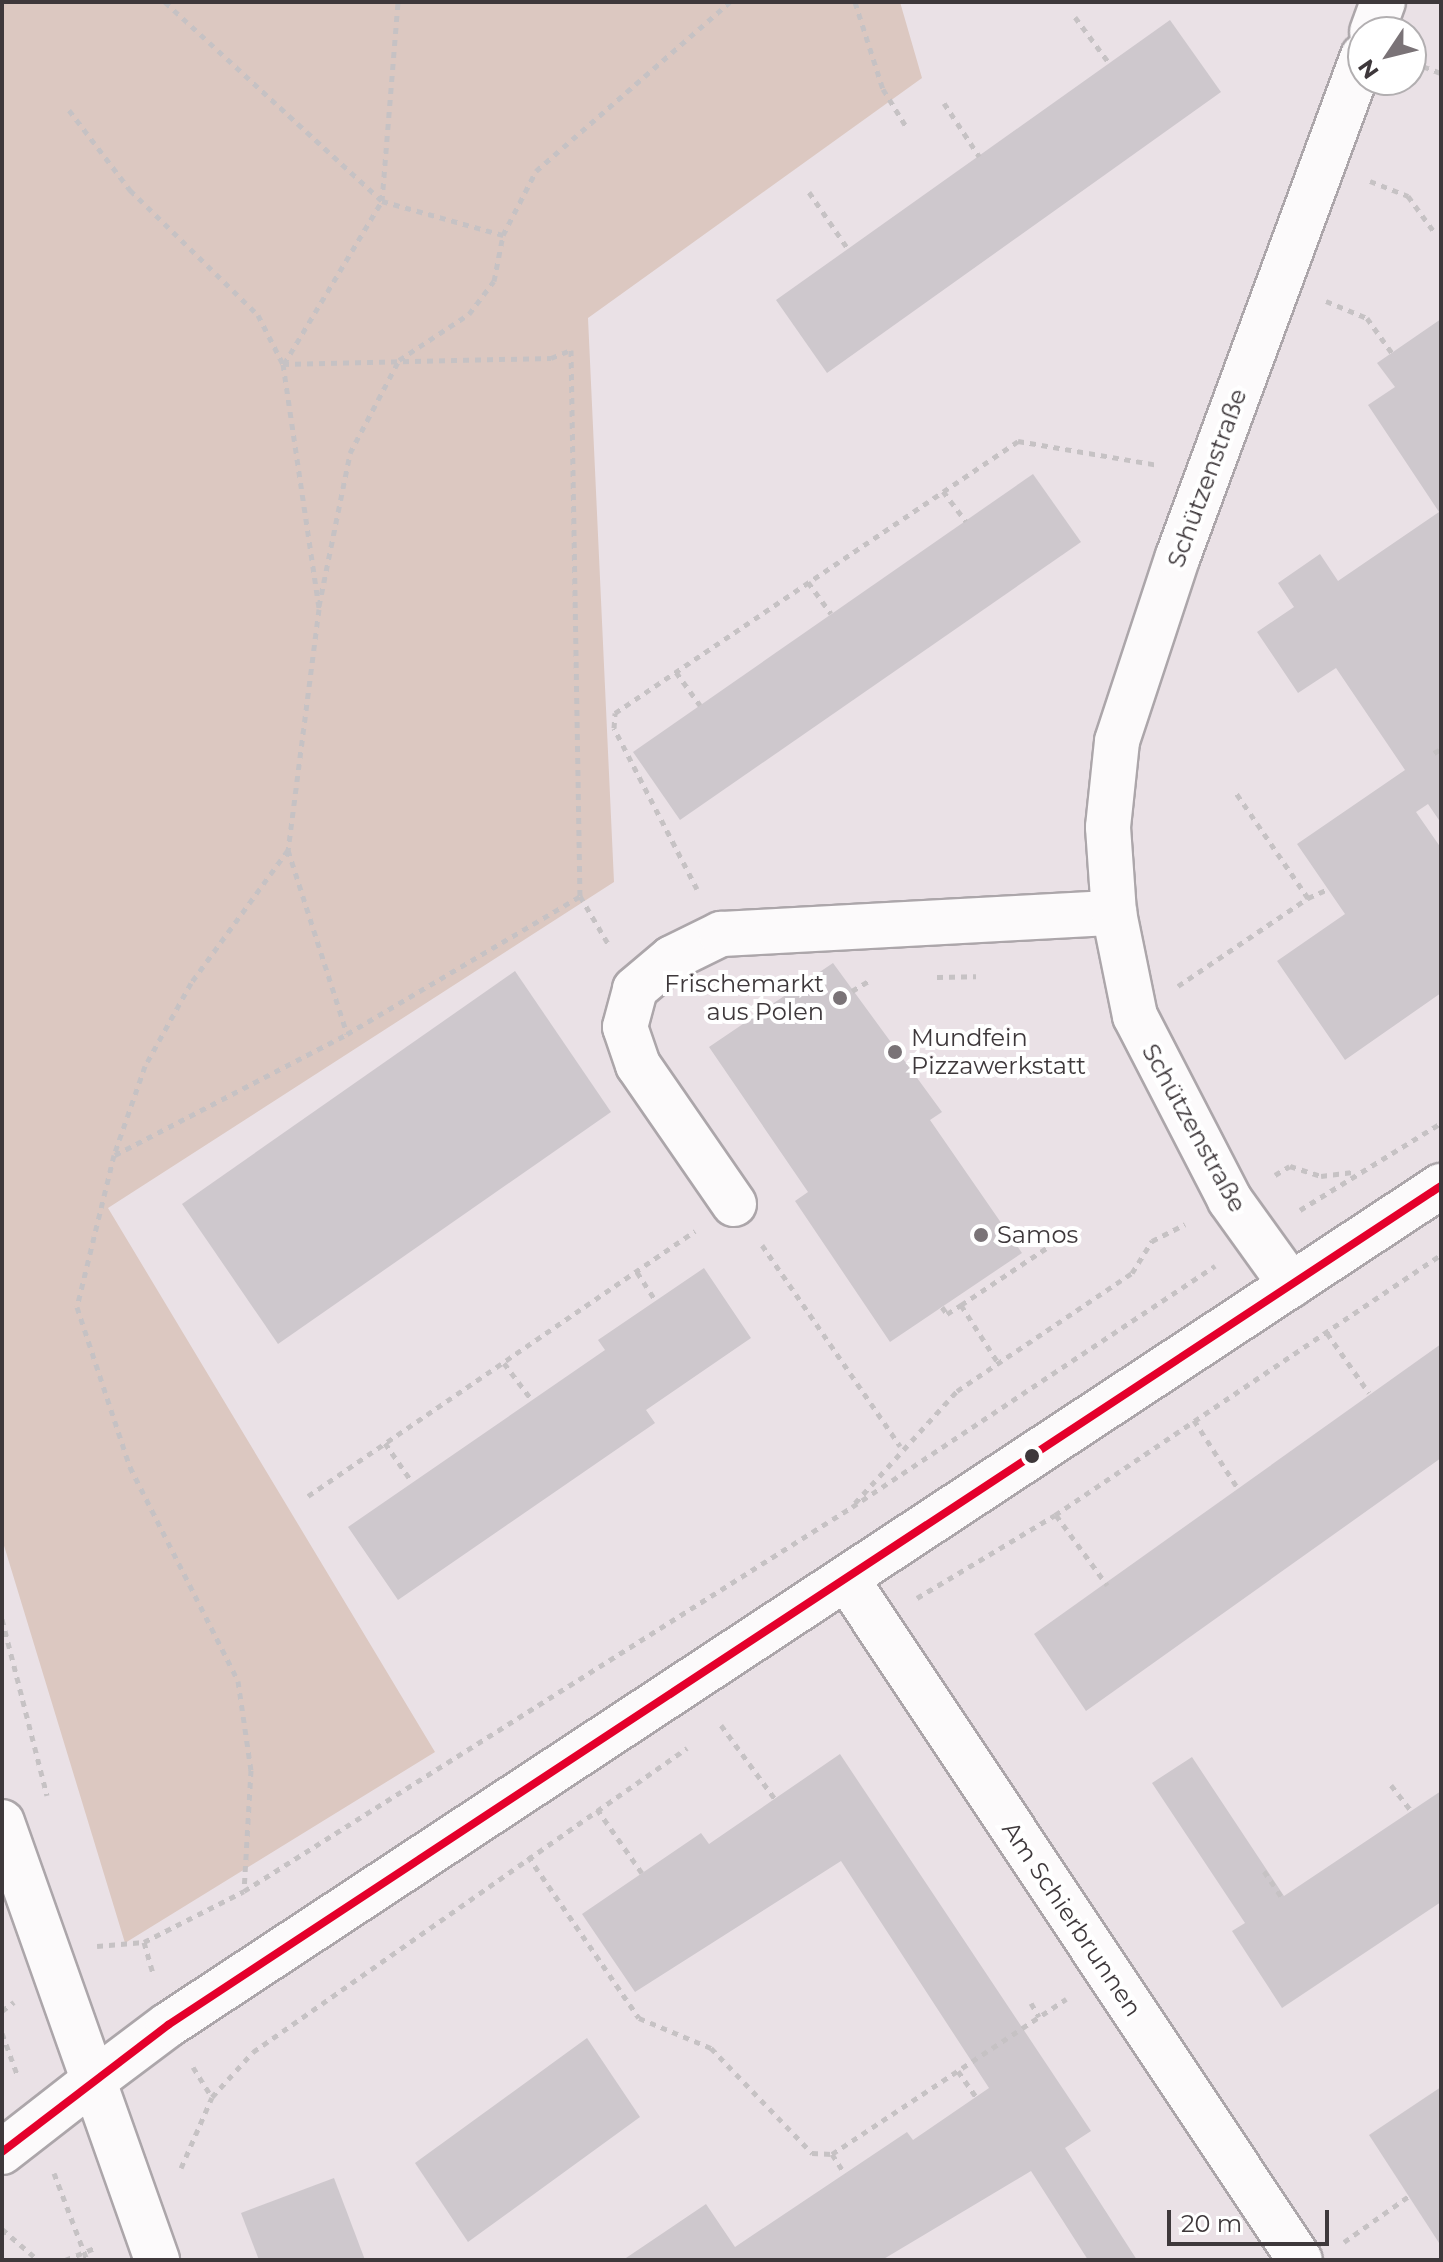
<!DOCTYPE html>
<meta charset="utf-8">
<style>
body{margin:0}
#map{position:relative;width:1443px;height:2262px;overflow:hidden;background:#eae1e6;font-family:Montserrat,sans-serif}
div>[style]{position:absolute}
.green>*{inset:0;background:#dcc8c1}
.building>*{inset:0;background:#cec8cd}
.path>*{height:5px;margin-top:-2.5px;transform-origin:0;background:repeating-linear-gradient(90deg,#c6c2c4 0 6px,transparent 0 12px)}
.roads{filter:drop-shadow(2px 0 #aca6aa) drop-shadow(-2px 0 #aca6aa) drop-shadow(0 2px #aca6aa) drop-shadow(0 -2px #aca6aa)}
.minor>*{height:44px;margin:-22px;padding:0 22px;transform-origin:22px;border-radius:22px;background:#fcfafb}
.secondary>*{height:44px;margin:-22px;padding:0 22px;transform-origin:22px;border-radius:22px;background:#fcfafb}
.bus-1>*{height:8px;margin:-4px;padding:0 4px;transform-origin:4px;border-radius:4px;background:#e4002b}
.dots>*{width:22px;height:22px;translate:-50% -50%;box-sizing:border-box;border:4px solid #fff;border-radius:50%}
span{translate:-50% -50%;white-space:nowrap;text-align:center;line-height:1.15;-webkit-text-stroke:8px #fff;paint-order:stroke}
.street-label{font-size:24px;color:#3e383b}
.poi-label{font-size:24px;color:#3e383b}
.right{translate:-100% -50%;text-align:right}
.left{translate:0 -50%;text-align:left}
.frame{position:absolute;inset:0;border:4px solid #3e383b;pointer-events:none}
.north{position:absolute;left:1347px;top:16px;width:80px;height:80px;box-sizing:border-box;background:#fff;border:2px solid #b2afb1;border-radius:50%;rotate:235deg;font-size:22px;font-weight:700;line-height:32px;text-align:center;color:#3e383b}
.north::after{content:'';display:block;margin:auto;width:28px;height:36px;background:#7a7377;clip-path:polygon(50% 0,100% 100%,50% 72%,0 100%)}
.scale{position:absolute;left:1167px;top:2210px;width:162px;height:36px;box-sizing:border-box;border:4px solid #3e383b;border-top:0;padding-left:10px;font-size:24px;line-height:28px;white-space:nowrap;color:#3e383b;-webkit-text-stroke:6px #fff;paint-order:stroke}
</style>
<div id="map">
<div class="green">
<i style="clip-path:polygon(2px 2px,900px 2px,922px 78px,588px 318px,614px 882px,108px 1208px,435px 1752px,125px 1943px,2px 1539px)"></i>
</div>
<div class="building">
<i style="clip-path:polygon(1170px 20px,1221px 92px,827px 373px,776px 300px)"></i>
<i style="clip-path:polygon(1441px 319px,1441px 823px,1428px 804px,1416px 812px,1441px 848px,1441px 993px,1345px 1060px,1277px 961px,1345px 914px,1297px 844px,1405px 770px,1336px 668px,1298px 693px,1257px 632px,1294px 607px,1278px 583px,1320px 554px,1338px 581px,1439px 512px,1368px 405px,1395px 387px,1377px 363px)"></i>
<i style="clip-path:polygon(1033px 474px,1081px 542px,680px 820px,633px 752px)"></i>
<i style="clip-path:polygon(833px 963px,942px 1112px,930px 1120px,1022px 1253px,890px 1342px,795px 1201px,808px 1192px,709px 1047px)"></i>
<i style="clip-path:polygon(515px 971px,611px 1112px,278px 1344px,182px 1204px)"></i>
<i style="clip-path:polygon(704px 1268px,751px 1338px,646px 1410px,655px 1423px,398px 1600px,348px 1527px,605px 1350px,598px 1340px)"></i>
<i style="clip-path:polygon(1441px 1344px,1441px 1458px,1086px 1711px,1034px 1634px)"></i>
<i style="clip-path:polygon(840px 1754px,1091px 2131px,1065px 2148px,1137px 2260px,1088px 2260px,1031px 2171px,882px 2260px,623px 2260px,706px 2204px,735px 2247px,907px 2132px,913px 2140px,989px 2088px,841px 1861px,635px 1992px,582px 1914px,701px 1833px,709px 1844px)"></i>
<i style="clip-path:polygon(1192px 1757px,1284px 1896px,1441px 1791px,1441px 1902px,1282px 2008px,1232px 1931px,1245px 1923px,1152px 1783px)"></i>
<i style="clip-path:polygon(587px 2038px,640px 2117px,468px 2242px,415px 2163px)"></i>
<i style="clip-path:polygon(1441px 2087px,1441px 2246px,1369px 2135px)"></i>
<i style="clip-path:polygon(334px 2178px,365px 2260px,259px 2260px,241px 2213px)"></i>
</div>
<div class="path">
<i style="left:165px;top:2px;width:294px;rotate:42.5deg"></i>
<i style="left:382px;top:201px;width:126px;rotate:15.7deg"></i>
<i style="left:855px;top:2px;width:91px;rotate:72.2deg"></i>
<i style="left:883px;top:89px;width:46px;rotate:58.4deg"></i>
<i style="left:1075px;top:17px;width:57px;rotate:53.5deg"></i>
<i style="left:1412px;top:62px;width:31px;rotate:21deg"></i>
<i style="left:944px;top:103px;width:64px;rotate:56.6deg"></i>
<i style="left:69px;top:110px;width:101px;rotate:52.7deg"></i>
<i style="left:130px;top:190px;width:179px;rotate:44.3deg"></i>
<i style="left:258px;top:315px;width:55px;rotate:63deg"></i>
<i style="left:283px;top:364px;width:248px;rotate:81.6deg"></i>
<i style="left:319px;top:609px;width:243px;rotate:97.3deg"></i>
<i style="left:288px;top:850px;width:165px;rotate:126.1deg"></i>
<i style="left:191px;top:983px;width:95px;rotate:119deg"></i>
<i style="left:145px;top:1066px;width:94px;rotate:109.2deg"></i>
<i style="left:114px;top:1155px;width:156px;rotate:103.7deg"></i>
<i style="left:77px;top:1307px;width:169px;rotate:71.7deg"></i>
<i style="left:130px;top:1467px;width:240px;rotate:63.2deg"></i>
<i style="left:238px;top:1681px;width:90px;rotate:81.7deg"></i>
<i style="left:251px;top:1770px;width:121px;rotate:93.3deg"></i>
<i style="left:1370px;top:181px;width:41px;rotate:21.5deg"></i>
<i style="left:1408px;top:196px;width:46px;rotate:53.9deg"></i>
<i style="left:809px;top:192px;width:69px;rotate:55.6deg"></i>
<i style="left:1326px;top:301px;width:44px;rotate:22.5deg"></i>
<i style="left:1367px;top:318px;width:43px;rotate:54.5deg"></i>
<i style="left:283px;top:364px;width:268px;rotate:-1.3deg"></i>
<i style="left:551px;top:358px;width:22px;rotate:-22deg"></i>
<i style="left:571px;top:350px;width:546px;rotate:89.06deg"></i>
<i style="left:580px;top:896px;width:59px;rotate:59.5deg"></i>
<i style="left:284px;top:364px;width:190px;rotate:-59deg"></i>
<i style="left:382px;top:201px;width:200px;rotate:-85.4deg"></i>
<i style="left:943px;top:491px;width:38px;rotate:53deg"></i>
<i style="left:808px;top:582px;width:39px;rotate:54deg"></i>
<i style="left:319px;top:606px;width:156px;rotate:-78.5deg"></i>
<i style="left:350px;top:453px;width:105px;rotate:-62.2deg"></i>
<i style="left:399px;top:360px;width:84px;rotate:-33.3deg"></i>
<i style="left:469px;top:314px;width:41px;rotate:-52.9deg"></i>
<i style="left:494px;top:281px;width:47px;rotate:-78.9deg"></i>
<i style="left:503px;top:235px;width:72px;rotate:-62.7deg"></i>
<i style="left:536px;top:171px;width:257px;rotate:-41.1deg"></i>
<i style="left:676px;top:672px;width:41px;rotate:54deg"></i>
<i style="left:1434px;top:753px;width:8px;rotate:-30deg"></i>
<i style="left:288px;top:850px;width:193px;rotate:72.2deg"></i>
<i style="left:697px;top:889px;width:181px;rotate:-117.3deg"></i>
<i style="left:614px;top:728px;width:15px;rotate:-86deg"></i>
<i style="left:615px;top:713px;width:486px;rotate:-34deg"></i>
<i style="left:1018px;top:441px;width:143px;rotate:9.7deg"></i>
<i style="left:1308px;top:898px;width:22px;rotate:-24deg"></i>
<i style="left:937px;top:977px;width:39px;rotate:-1deg"></i>
<i style="left:1178px;top:986px;width:157px;rotate:-34.1deg"></i>
<i style="left:1308px;top:898px;width:131px;rotate:-124.4deg"></i>
<i style="left:852px;top:991px;width:23px;rotate:-31deg"></i>
<i style="left:115px;top:1155px;width:262px;rotate:-27.5deg"></i>
<i style="left:347px;top:1034px;width:271px;rotate:-30.6deg"></i>
<i style="left:1275px;top:1175px;width:17px;rotate:-31deg"></i>
<i style="left:1290px;top:1166px;width:33px;rotate:18deg"></i>
<i style="left:1321px;top:1176px;width:32px;rotate:-7deg"></i>
<i style="left:1300px;top:1210px;width:166px;rotate:-31.7deg"></i>
<i style="left:762px;top:1245px;width:244px;rotate:55.5deg"></i>
<i style="left:637px;top:1272px;width:35px;rotate:57deg"></i>
<i style="left:961px;top:1305px;width:108px;rotate:-33.7deg"></i>
<i style="left:942px;top:1307px;width:9px;rotate:54deg"></i>
<i style="left:947px;top:1314px;width:17px;rotate:-33deg"></i>
<i style="left:961px;top:1305px;width:67px;rotate:57.3deg"></i>
<i style="left:1327px;top:1333px;width:73px;rotate:55deg"></i>
<i style="left:504px;top:1363px;width:46px;rotate:52.9deg"></i>
<i style="left:1194px;top:1420px;width:83px;rotate:57.3deg"></i>
<i style="left:385px;top:1443px;width:47px;rotate:55.3deg"></i>
<i style="left:308px;top:1496px;width:469px;rotate:-34.4deg"></i>
<i style="left:855px;top:1503px;width:151px;rotate:-47.7deg"></i>
<i style="left:957px;top:1391px;width:211px;rotate:-34deg"></i>
<i style="left:1132px;top:1273px;width:38px;rotate:-58deg"></i>
<i style="left:1152px;top:1241px;width:37px;rotate:-27deg"></i>
<i style="left:1056px;top:1515px;width:87px;rotate:53.9deg"></i>
<i style="left:917px;top:1598px;width:161px;rotate:-31deg"></i>
<i style="left:1055px;top:1515px;width:465px;rotate:-34deg"></i>
<i style="left:2px;top:1619px;width:182px;rotate:75.7deg"></i>
<i style="left:721px;top:1725px;width:92px;rotate:53.9deg"></i>
<i style="left:1391px;top:1785px;width:33px;rotate:52deg"></i>
<i style="left:597px;top:1809px;width:78px;rotate:54.9deg"></i>
<i style="left:528px;top:1856px;width:196px;rotate:55.6deg"></i>
<i style="left:639px;top:2018px;width:78px;rotate:22.6deg"></i>
<i style="left:711px;top:2048px;width:146px;rotate:46.1deg"></i>
<i style="left:812px;top:2153px;width:20px;rotate:3deg"></i>
<i style="left:832px;top:2154px;width:281px;rotate:-33.5deg"></i>
<i style="left:1264px;top:1871px;width:32px;rotate:56deg"></i>
<i style="left:144px;top:1942px;width:33px;rotate:74deg"></i>
<i style="left:97px;top:1946px;width:47px;rotate:-4.9deg"></i>
<i style="left:144px;top:1942px;width:112px;rotate:-27deg"></i>
<i style="left:244px;top:1891px;width:719px;rotate:-32.28deg"></i>
<i style="left:852px;top:1507px;width:436px;rotate:-33.6deg"></i>
<i style="left:1031px;top:2003px;width:16px;rotate:60deg"></i>
<i style="left:2px;top:2011px;width:15px;rotate:-37deg"></i>
<i style="left:2px;top:2033px;width:47px;rotate:70deg"></i>
<i style="left:193px;top:2067px;width:36px;rotate:58deg"></i>
<i style="left:958px;top:2071px;width:32px;rotate:55deg"></i>
<i style="left:832px;top:2154px;width:24px;rotate:57deg"></i>
<i style="left:181px;top:2168px;width:77px;rotate:-66.4deg"></i>
<i style="left:212px;top:2097px;width:61px;rotate:-47.7deg"></i>
<i style="left:253px;top:2052px;width:530px;rotate:-35.01deg"></i>
<i style="left:54px;top:2173px;width:93px;rotate:69.2deg"></i>
<i style="left:2px;top:2229px;width:48px;rotate:40.7deg"></i>
<i style="left:1344px;top:2242px;width:80px;rotate:-35.3deg"></i>
<i style="left:65px;top:2260px;width:35px;rotate:-22deg"></i>
</div>
<div class="roads">
<div class="minor">
<i style="left:1372px;top:32px;width:32px;rotate:-70deg"></i>
<i style="left:734px;top:1204px;width:169px;rotate:-124.6deg"></i>
<i style="left:638px;top:1065px;width:40px;rotate:-108.9deg"></i>
<i style="left:625px;top:1027px;width:39px;rotate:-75deg"></i>
<i style="left:635px;top:989px;width:48px;rotate:-40deg"></i>
<i style="left:672px;top:958px;width:55px;rotate:-26.1deg"></i>
<i style="left:721px;top:934px;width:394px;rotate:-3.1deg"></i>
<i style="left:1291px;top:1285px;width:105px;rotate:-125.7deg"></i>
<i style="left:1230px;top:1200px;width:207px;rotate:-117.3deg"></i>
<i style="left:1135px;top:1016px;width:105px;rotate:-101.5deg"></i>
<i style="left:1114px;top:913px;width:86px;rotate:-94deg"></i>
<i style="left:1108px;top:827px;width:86px;rotate:-84deg"></i>
<i style="left:1117px;top:741px;width:195px;rotate:-71.8deg"></i>
<i style="left:1178px;top:556px;width:533px;rotate:-69.7deg"></i>
<i style="left:846px;top:1578px;width:819px;rotate:56.35deg"></i>
<i style="left:2px;top:2152px;width:114px;rotate:-37.9deg"></i>
</div>
<div class="secondary">
<i style="left:2px;top:1822px;width:465px;rotate:70.5deg"></i>
<i style="left:92px;top:2082px;width:95px;rotate:-36.9deg"></i>
<i style="left:168px;top:2025px;width:1525px;rotate:-33.39deg"></i>
</div>
</div>
<div class="bus-1">
<i style="left:2px;top:2152px;width:209px;rotate:-37.4deg"></i>
<i style="left:168px;top:2025px;width:1525px;rotate:-33.39deg"></i>
</div>
<div class="dots">
<i style="left:840px;top:998px;background:#7a7377"></i>
<i style="left:895px;top:1052px;background:#7a7377"></i>
<i style="left:981px;top:1235px;background:#7a7377"></i>
<i style="left:1032px;top:1456px;background:#3e383b"></i>
</div>
<div class="street-label">
<span style="left:1207px;top:478px;rotate:-70deg">Schützenstraße</span>
<span style="left:1194px;top:1128px;rotate:61deg">Schützenstraße</span>
<span style="left:1072px;top:1919px;rotate:56deg">Am Schierbrunnen</span>
</div>
<div class="poi-label">
<span class="right" style="left:824px;top:998px">Frischemarkt<br>aus Polen</span>
<span class="left" style="left:911px;top:1052px">Mundfein<br>Pizzawerkstatt</span>
<span class="left" style="left:997px;top:1235px">Samos</span>
</div>
<div class="frame"></div>
<div class="north">N</div>
<div class="scale">20 m</div>
</div>
